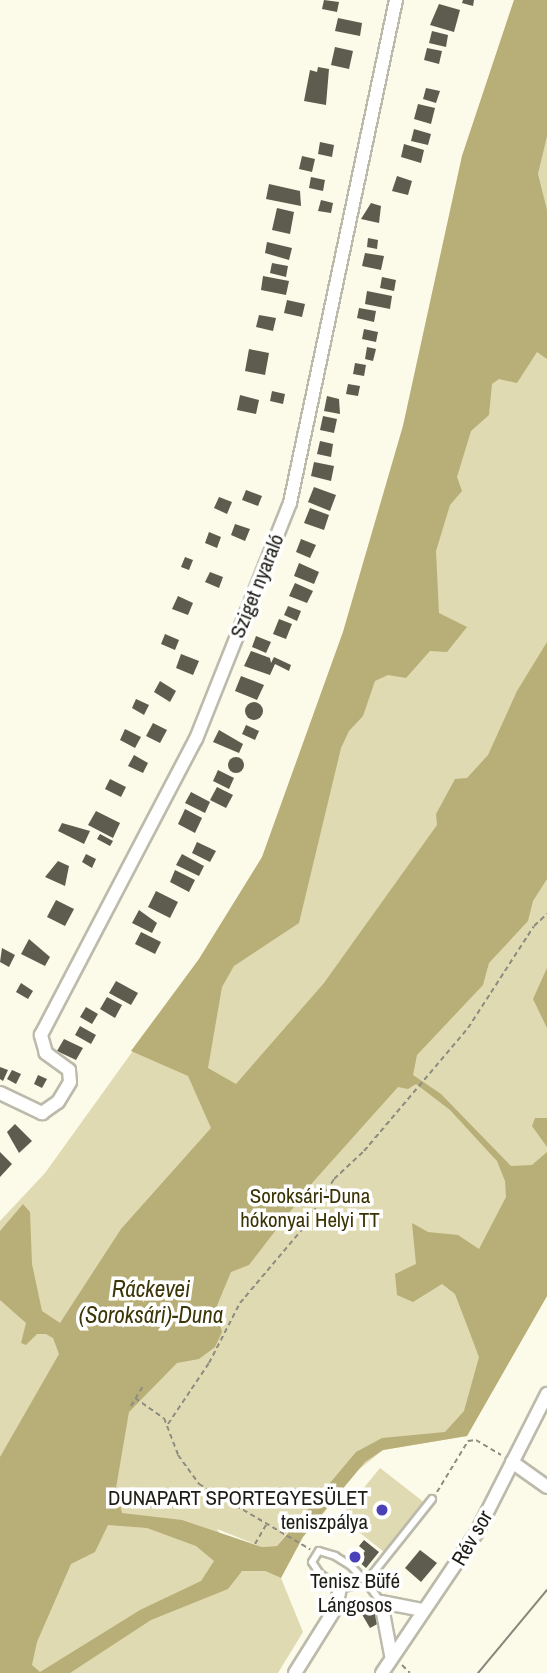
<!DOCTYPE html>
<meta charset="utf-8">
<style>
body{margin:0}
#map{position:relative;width:547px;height:1673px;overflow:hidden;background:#fcfae9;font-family:"Archivo Narrow",sans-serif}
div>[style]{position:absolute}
.green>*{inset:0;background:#e0dab2}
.water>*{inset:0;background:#b8ae77}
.building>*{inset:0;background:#5e5c4e}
.round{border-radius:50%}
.path>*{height:2px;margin-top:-1px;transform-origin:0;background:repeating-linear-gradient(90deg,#8d8c80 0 5px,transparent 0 8.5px)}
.roads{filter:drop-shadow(2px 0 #bcbaaa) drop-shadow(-2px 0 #bcbaaa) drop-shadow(0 2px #bcbaaa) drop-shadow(0 -2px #bcbaaa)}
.lane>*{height:6px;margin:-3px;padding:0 3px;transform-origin:3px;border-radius:3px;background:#fff}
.street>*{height:12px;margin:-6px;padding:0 6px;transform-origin:6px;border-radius:6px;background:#fff}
.tram>*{height:2px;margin:-1px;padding:0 1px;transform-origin:1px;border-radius:1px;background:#87867b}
.dots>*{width:19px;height:19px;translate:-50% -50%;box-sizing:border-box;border:4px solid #fff;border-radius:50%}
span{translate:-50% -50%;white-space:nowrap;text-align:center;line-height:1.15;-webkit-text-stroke:7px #fff;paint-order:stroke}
.street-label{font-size:21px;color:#1d1c16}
.park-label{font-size:21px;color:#3a3304}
.poi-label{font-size:21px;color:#1d1c16}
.right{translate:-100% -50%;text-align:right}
.water-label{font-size:23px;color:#3d3608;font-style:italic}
</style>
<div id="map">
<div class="green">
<i style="clip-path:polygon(514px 0,547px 0,547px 1296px,467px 1436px,383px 1450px,351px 1476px,318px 1521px,304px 1510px,277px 1546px,262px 1547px,217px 1529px,242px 1571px,265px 1571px,281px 1578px,303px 1632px,278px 1673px,0 1673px,0 1221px,45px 1173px,199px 959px,262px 858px,343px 632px,403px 426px,462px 156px)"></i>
<i style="clip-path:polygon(380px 1468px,425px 1503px,384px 1552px,340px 1517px)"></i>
</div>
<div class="water">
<i style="clip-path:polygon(evenodd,514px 0,547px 0,547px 136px,538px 174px,547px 210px,547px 359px,537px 352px,517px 383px,499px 379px,492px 384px,489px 415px,471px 431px,457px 477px,462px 491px,450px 505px,436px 551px,439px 613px,467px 627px,447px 652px,430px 651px,406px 678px,388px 675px,375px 681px,363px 716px,349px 731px,341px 748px,299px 923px,234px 966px,222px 987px,208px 1068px,236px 1084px,324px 983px,437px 825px,436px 814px,455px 779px,467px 778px,488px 755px,517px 691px,547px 642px,547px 879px,533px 901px,528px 921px,489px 963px,483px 985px,417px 1055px,413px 1075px,441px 1094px,511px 1166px,532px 1165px,547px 1152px,547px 1296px,467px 1436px,383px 1450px,365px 1462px,303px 1537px,281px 1578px,265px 1571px,242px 1571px,228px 1589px,151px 1620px,70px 1673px,0 1673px,0 1457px,59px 1354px,53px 1338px,46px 1334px,37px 1334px,26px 1345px,21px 1343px,26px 1323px,0 1300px,0 1231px,23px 1204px,30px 1212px,32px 1264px,42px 1311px,60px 1323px,121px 1229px,211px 1128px,188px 1076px,131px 1051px,199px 959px,262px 857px,343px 632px,403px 426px,462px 156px,514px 0,416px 1084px,450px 1110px,484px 1147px,497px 1161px,505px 1181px,506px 1197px,479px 1249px,458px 1235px,428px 1232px,412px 1223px,416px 1264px,395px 1274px,397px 1295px,413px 1302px,442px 1284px,455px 1294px,479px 1357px,464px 1411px,445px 1432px,382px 1438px,356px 1452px,277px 1546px,262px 1547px,182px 1520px,122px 1513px,116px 1488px,129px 1412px,177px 1363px,199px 1359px,215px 1347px,222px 1332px,216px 1308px,231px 1272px,249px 1265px,313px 1182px,398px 1087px,408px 1089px,416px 1084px,514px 0,108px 1525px,147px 1528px,196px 1546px,214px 1561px,201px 1581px,140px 1610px,40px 1672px,32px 1665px,37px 1642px,71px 1564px,95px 1552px,108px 1525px)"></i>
<i style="clip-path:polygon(547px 968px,547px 1028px,533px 999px)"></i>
<i style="clip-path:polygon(535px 1118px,547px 1118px,547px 1147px,532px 1126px)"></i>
</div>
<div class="building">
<i style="clip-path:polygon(324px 0,339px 2px,337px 12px,322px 9px)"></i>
<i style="clip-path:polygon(463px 0,474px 0,473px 6px,462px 3px)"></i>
<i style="clip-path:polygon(439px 4px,460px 10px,454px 32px,430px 25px)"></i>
<i style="clip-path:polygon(338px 18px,362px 23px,360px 36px,335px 31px)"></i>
<i style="clip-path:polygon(432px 31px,448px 35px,446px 47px,429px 43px)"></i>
<i style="clip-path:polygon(335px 47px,353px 51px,349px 69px,331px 65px)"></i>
<i style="clip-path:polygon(427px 48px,442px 51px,439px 64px,424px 60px)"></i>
<i style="clip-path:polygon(318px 67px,329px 69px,326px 105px,304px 101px,310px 70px,317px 72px)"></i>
<i style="clip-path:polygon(426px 88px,440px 91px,436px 103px,423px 99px)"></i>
<i style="clip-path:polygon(418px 104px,435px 108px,431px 124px,414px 119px)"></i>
<i style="clip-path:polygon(414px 129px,431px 134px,428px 145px,411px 141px)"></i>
<i style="clip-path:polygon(320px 142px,334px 145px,332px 157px,318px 154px)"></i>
<i style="clip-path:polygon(404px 144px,424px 150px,421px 163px,401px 157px)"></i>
<i style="clip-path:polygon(302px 156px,315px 159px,312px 172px,299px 169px)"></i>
<i style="clip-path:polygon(397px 176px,412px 181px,408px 195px,392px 191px)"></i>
<i style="clip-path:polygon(311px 177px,325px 180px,323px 191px,309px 188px)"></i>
<i style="clip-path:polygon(269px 184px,300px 191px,301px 206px,266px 199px)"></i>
<i style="clip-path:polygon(321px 200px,333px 203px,331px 213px,318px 211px)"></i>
<i style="clip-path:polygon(371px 203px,381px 206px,379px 223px,361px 219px)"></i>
<i style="clip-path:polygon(277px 208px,294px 212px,290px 234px,272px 230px)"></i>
<i style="clip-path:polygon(368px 238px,378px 240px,377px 249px,367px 247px)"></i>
<i style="clip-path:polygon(267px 242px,292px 248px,289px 260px,265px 253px)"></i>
<i style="clip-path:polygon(365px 253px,384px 256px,381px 270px,362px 266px)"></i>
<i style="clip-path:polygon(272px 263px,288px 266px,286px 277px,270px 273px)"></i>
<i style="clip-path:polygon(263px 276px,289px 281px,286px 295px,261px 290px)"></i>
<i style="clip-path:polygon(382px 277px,396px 280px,394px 291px,380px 288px)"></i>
<i style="clip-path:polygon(367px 291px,392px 296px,390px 309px,365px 304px)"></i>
<i style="clip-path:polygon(287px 300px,305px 304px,302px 317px,284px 313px)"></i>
<i style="clip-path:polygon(359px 308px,376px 311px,374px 322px,357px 318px)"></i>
<i style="clip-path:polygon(259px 315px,276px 318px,273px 331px,256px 327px)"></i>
<i style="clip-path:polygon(364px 329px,378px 332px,376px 342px,362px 339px)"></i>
<i style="clip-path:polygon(367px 347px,376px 349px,373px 361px,365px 359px)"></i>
<i style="clip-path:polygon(249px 349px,269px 353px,265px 375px,245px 371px)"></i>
<i style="clip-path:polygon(355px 363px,366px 365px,364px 376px,353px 374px)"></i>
<i style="clip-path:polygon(348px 384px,360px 386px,358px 396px,346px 394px)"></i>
<i style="clip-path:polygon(272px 391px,285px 394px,283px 404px,270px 401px)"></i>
<i style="clip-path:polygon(240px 395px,259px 400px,256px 414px,237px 410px)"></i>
<i style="clip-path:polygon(327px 396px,339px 399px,340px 414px,324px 411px)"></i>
<i style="clip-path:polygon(323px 416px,337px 419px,334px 433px,320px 430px)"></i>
<i style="clip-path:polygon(320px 441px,333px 444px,331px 457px,317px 454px)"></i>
<i style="clip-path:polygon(314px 462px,334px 466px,331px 481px,311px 476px)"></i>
<i style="clip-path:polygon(314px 487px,336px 495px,330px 511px,308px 502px)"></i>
<i style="clip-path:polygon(246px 490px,262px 496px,258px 506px,242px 500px)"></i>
<i style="clip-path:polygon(219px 497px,232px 502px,227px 514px,214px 508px)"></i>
<i style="clip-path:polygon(310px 508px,329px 515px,324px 530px,304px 523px)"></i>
<i style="clip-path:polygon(235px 524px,250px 529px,245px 541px,231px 535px)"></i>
<i style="clip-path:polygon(209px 532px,221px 537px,217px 548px,205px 543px)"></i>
<i style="clip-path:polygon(301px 539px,316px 545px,310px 558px,296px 552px)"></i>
<i style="clip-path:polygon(185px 557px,193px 560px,189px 570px,181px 567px)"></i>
<i style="clip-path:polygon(299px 563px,319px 572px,314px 584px,294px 576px)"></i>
<i style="clip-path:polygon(210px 572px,223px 577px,219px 588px,205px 582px)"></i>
<i style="clip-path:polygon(295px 583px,313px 591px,307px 603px,289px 596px)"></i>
<i style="clip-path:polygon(178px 596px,193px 603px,188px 615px,172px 609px)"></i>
<i style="clip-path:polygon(288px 606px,301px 611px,297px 621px,284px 615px)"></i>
<i style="clip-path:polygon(279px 619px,292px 624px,286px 639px,273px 634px)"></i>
<i style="clip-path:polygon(165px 634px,179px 640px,175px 650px,161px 644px)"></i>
<i style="clip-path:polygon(256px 636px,271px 642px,266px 653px,252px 647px)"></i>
<i style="clip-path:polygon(251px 651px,270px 658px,271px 663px,274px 657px,291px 665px,289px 671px,275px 664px,270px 675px,244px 666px)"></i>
<i style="clip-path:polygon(181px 654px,199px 661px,193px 675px,176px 668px)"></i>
<i style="clip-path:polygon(241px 676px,264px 685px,257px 700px,235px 691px)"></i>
<i style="clip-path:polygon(160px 681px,176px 691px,170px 702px,154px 692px)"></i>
<i style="clip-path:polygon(136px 699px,149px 705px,144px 715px,132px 708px)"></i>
<i class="round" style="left:245px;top:702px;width:18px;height:18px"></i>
<i style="clip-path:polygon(153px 723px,167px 730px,160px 743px,146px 736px)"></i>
<i style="clip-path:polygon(246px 725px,259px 731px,255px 740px,242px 734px)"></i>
<i style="clip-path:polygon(125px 729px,141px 737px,135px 748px,120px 740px)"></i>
<i style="clip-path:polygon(219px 730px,243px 744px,239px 753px,213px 742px)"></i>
<i style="clip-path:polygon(134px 755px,148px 763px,143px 773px,128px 766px)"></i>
<i class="round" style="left:228px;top:757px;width:16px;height:16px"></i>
<i style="clip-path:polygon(218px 770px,234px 778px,229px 789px,213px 781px)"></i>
<i style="clip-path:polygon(110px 779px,126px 787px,121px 797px,105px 789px)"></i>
<i style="clip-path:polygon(217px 787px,233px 795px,226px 808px,210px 800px)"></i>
<i style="clip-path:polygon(191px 792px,210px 802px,205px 813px,185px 803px)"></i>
<i style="clip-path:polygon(185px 809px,202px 818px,195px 833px,178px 824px)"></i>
<i style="clip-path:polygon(96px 811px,120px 823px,113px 838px,88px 825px)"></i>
<i style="clip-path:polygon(62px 823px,90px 831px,84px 844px,58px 831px)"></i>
<i style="clip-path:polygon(100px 834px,113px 841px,110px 846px,97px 839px)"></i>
<i style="clip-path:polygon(197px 842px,216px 851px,210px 862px,192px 853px)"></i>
<i style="clip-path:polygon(86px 854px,96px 859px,92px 868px,82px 862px)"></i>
<i style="clip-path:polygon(182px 854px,204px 866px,199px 876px,176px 865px)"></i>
<i style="clip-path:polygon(58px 861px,69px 866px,65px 886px,45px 877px)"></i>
<i style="clip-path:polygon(175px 870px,195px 880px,189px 892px,170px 882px)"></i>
<i style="clip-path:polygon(156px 891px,178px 902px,170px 918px,148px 907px)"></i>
<i style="clip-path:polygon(56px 900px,74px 909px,65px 926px,47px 917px)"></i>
<i style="clip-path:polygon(139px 910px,157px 923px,152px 933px,132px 923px)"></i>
<i style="clip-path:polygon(141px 932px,161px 942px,155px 954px,135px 944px)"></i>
<i style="clip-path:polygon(29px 939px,50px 957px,45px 966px,21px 954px)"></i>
<i style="clip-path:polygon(2px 948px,15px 955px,9px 967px,0 962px)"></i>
<i style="clip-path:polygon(116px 981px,138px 993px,131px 1005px,109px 993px)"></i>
<i style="clip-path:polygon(21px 983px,33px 991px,28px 999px,16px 992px)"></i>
<i style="clip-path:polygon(107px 997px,122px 1005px,115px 1018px,100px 1009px)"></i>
<i style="clip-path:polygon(86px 1007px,98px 1014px,92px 1024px,80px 1017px)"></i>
<i style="clip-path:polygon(80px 1026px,96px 1035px,91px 1044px,75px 1035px)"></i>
<i style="clip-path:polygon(64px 1039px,83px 1048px,76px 1060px,57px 1051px)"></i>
<i style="clip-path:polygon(0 1067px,8px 1070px,3px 1081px,0 1079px)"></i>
<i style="clip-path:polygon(12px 1070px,21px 1074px,16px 1084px,7px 1079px)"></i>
<i style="clip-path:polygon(38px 1075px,47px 1079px,42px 1088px,34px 1084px)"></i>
<i style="clip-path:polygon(15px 1124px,32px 1141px,19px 1153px,7px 1132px)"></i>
<i style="clip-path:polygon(0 1152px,12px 1164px,0 1177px)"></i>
<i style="clip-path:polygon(364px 1540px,379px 1552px,366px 1568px,358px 1561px,365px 1551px,359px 1546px)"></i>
<i style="clip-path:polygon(420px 1550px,437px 1563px,421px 1582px,405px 1568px)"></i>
<i style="clip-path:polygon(371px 1604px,381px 1622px,370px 1628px,360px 1611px)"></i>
</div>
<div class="path">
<i style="left:135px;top:1398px;width:35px;rotate:35deg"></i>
<i style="left:164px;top:1418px;width:40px;rotate:69deg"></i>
<i style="left:178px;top:1455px;width:36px;rotate:54deg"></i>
<i style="left:199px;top:1484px;width:129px;rotate:30.4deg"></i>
<i style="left:131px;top:1406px;width:23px;rotate:-59deg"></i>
<i style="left:168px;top:1424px;width:73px;rotate:-56.1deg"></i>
<i style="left:209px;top:1363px;width:68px;rotate:-62.7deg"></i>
<i style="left:240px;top:1303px;width:99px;rotate:-49.9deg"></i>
<i style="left:304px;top:1227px;width:57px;rotate:-58deg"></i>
<i style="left:334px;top:1179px;width:41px;rotate:-43deg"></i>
<i style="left:364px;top:1151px;width:161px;rotate:-49.8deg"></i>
<i style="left:468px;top:1028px;width:121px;rotate:-57.1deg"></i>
<i style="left:534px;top:926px;width:18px;rotate:-43deg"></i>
<i style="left:437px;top:1492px;width:60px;rotate:-58.7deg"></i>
<i style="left:468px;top:1441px;width:8px;rotate:-7deg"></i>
<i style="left:476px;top:1440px;width:29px;rotate:31deg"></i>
<i style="left:255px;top:1544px;width:24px;rotate:-60deg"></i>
<i style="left:402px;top:1665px;width:11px;rotate:45deg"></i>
</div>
<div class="roads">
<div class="lane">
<i style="left:359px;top:1575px;width:13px;rotate:122deg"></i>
<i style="left:352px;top:1586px;width:12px;rotate:166deg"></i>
<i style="left:340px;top:1589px;width:25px;rotate:-143deg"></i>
<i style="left:320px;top:1574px;width:14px;rotate:-124deg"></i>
<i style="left:312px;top:1562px;width:13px;rotate:-58deg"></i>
<i style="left:319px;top:1551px;width:17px;rotate:17deg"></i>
<i style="left:335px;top:1556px;width:19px;rotate:32deg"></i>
<i style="left:351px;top:1566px;width:22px;rotate:47deg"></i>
<i style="left:366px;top:1582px;width:25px;rotate:53deg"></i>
<i style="left:366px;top:1582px;width:106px;rotate:-51.5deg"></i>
</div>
<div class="street">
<i style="left:0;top:1093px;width:47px;rotate:25.5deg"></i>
<i style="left:42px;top:1113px;width:19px;rotate:-35deg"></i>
<i style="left:58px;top:1102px;width:23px;rotate:-59deg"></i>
<i style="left:70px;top:1082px;width:12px;rotate:-95deg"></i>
<i style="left:69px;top:1070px;width:29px;rotate:-144deg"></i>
<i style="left:46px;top:1053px;width:19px;rotate:-106deg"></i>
<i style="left:41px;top:1035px;width:334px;rotate:-62.4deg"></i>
<i style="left:196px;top:739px;width:254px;rotate:-68.3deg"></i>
<i style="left:290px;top:503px;width:514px;rotate:-78.1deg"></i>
<i style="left:512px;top:1462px;width:43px;rotate:35.5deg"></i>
<i style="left:391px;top:1655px;width:54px;rotate:-100.7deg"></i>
<i style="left:381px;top:1602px;width:43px;rotate:10.8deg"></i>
<i style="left:295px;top:1673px;width:75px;rotate:-58deg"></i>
<i style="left:335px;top:1609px;width:21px;rotate:-76deg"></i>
<i style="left:382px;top:1673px;width:170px;rotate:-56deg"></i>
<i style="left:477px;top:1532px;width:155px;rotate:-63.1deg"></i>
</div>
</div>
<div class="tram">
<i style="left:478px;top:1673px;width:108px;rotate:-50.3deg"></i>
</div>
<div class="dots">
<i style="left:382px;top:1510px;background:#4a41b8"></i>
<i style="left:355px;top:1557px;background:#4a41b8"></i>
</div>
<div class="street-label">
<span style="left:257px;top:586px;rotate:-68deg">Sziget nyaraló</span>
<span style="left:472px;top:1538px;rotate:-60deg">Rév sor</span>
</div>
<div class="park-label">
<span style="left:310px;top:1208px">Soroksári-Duna<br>hókonyai Helyi TT</span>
</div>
<div class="poi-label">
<span class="right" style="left:368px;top:1510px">DUNAPART SPORTEGYESÜLET<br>teniszpálya</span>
<span style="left:355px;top:1593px">Tenisz Büfé<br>Lángosos</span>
</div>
<div class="water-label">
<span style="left:151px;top:1302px">Ráckevei<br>(Soroksári)-Duna</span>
</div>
</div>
